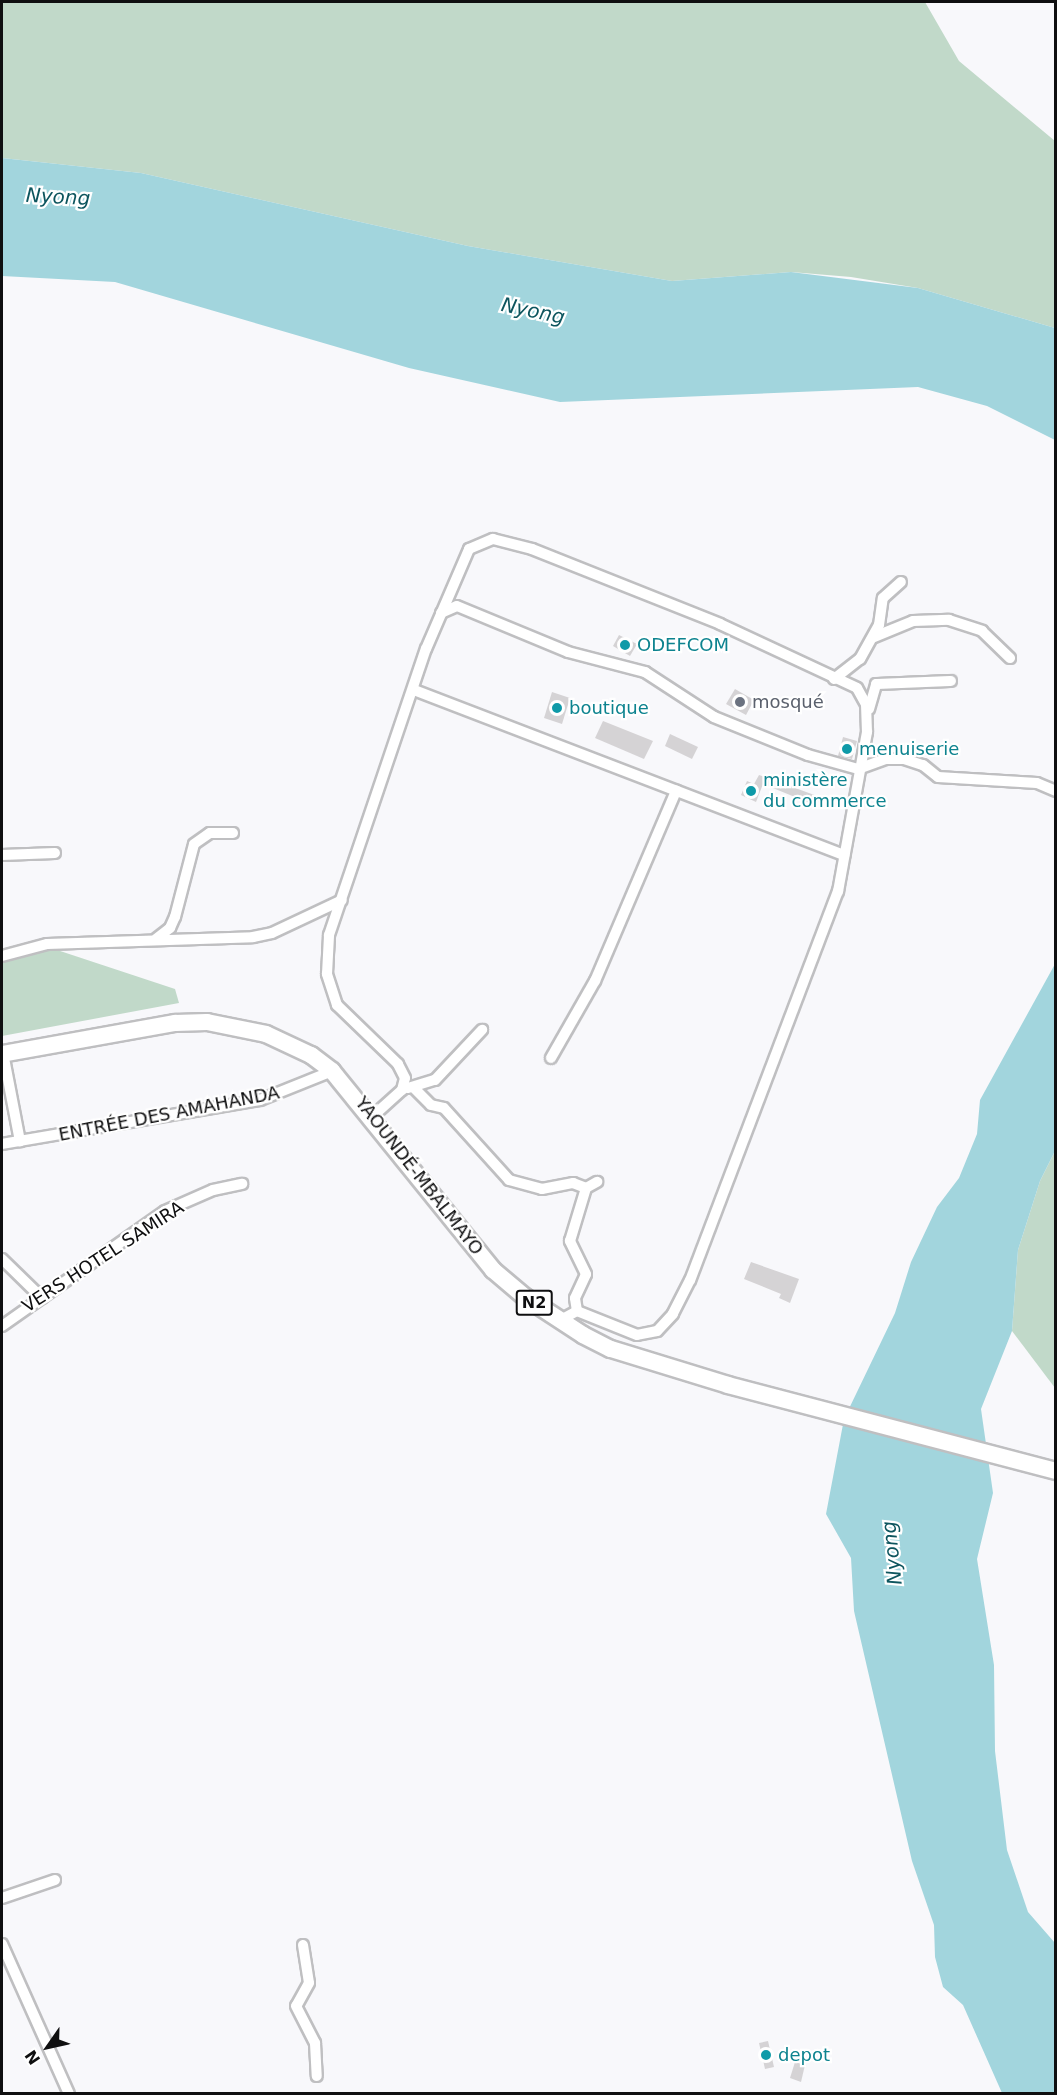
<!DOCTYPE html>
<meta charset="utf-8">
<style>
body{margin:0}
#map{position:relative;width:1057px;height:2095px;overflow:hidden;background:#f8f8fb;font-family:"DejaVu Sans",sans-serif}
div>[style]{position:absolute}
.green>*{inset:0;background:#c1d9c9}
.water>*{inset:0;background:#a2d5dd}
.building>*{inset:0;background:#d5d3d5}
.roads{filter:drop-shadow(2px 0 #bfbfc1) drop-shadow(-2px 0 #bfbfc1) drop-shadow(0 2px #bfbfc1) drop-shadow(0 -2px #bfbfc1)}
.minor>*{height:10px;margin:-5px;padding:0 5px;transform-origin:5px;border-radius:5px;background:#fff}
.highway>*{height:16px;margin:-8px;padding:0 8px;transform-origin:8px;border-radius:8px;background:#fff}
.dots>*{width:16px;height:16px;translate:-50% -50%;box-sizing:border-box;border:3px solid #fff;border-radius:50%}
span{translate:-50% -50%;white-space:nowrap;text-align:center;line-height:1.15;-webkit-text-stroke:4.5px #fff;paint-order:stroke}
.shield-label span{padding:2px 4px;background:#fff;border:2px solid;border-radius:4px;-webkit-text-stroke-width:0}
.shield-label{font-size:16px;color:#0f0f10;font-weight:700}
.culture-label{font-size:18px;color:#0d838f}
.left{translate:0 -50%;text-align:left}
.worship-label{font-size:18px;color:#5b616d}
.street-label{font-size:18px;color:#0f0f10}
.water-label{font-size:20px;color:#0d555e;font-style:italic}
.frame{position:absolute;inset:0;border:3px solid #0f0f10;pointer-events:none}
.north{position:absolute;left:18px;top:2017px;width:60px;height:60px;-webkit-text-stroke:4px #fff;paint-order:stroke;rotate:236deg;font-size:16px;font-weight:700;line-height:24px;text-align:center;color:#0f0f10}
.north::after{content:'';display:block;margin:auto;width:21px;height:27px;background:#0f0f10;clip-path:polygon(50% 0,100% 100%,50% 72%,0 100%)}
</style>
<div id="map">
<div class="green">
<i style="clip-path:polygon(2px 2px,925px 2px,959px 61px,1055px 141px,1055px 328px,918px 288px,851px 277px,791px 272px,672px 281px,468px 246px,141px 173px,2px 158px)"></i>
<i style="clip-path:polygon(51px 948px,175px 989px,179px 1003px,2px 1036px,2px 960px)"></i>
<i style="clip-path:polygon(1055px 1151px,1055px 1388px,1012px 1331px,1018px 1250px,1040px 1181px)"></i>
</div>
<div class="water">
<i style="clip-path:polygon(2px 158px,141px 173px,468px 246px,672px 281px,791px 272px,918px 288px,1055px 328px,1055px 440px,987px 406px,918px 387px,560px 402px,409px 368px,115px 282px,2px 276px)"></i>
<i style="clip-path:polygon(1055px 964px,1055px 1151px,1040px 1181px,1018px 1250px,1012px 1331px,981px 1409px,993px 1493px,977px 1559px,994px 1665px,995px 1751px,1007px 1850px,1028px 1912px,1055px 1943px,1055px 2093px,1002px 2093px,963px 2005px,943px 1987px,935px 1957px,934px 1925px,912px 1861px,854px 1611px,851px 1558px,826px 1514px,844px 1419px,895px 1313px,911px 1262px,937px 1207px,959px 1178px,977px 1134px,980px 1100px)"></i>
</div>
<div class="building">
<i style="clip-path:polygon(619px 635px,637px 644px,630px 656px,613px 646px)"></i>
<i style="clip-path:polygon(735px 689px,754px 700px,746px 715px,726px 704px)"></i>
<i style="clip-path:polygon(552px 692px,570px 698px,562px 724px,544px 718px)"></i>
<i style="clip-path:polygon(603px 721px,653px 741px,644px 759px,595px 738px)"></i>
<i style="clip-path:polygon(670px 734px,698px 747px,692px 759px,665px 746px)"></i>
<i style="clip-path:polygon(843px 737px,857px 741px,852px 759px,838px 756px)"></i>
<i style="clip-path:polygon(759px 775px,820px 797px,817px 806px,763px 784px,756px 802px,741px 795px,747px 781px,754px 784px)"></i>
<i style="clip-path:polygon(751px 1262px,799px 1279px,790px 1303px,779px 1298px,781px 1294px,744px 1279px)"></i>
<i style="clip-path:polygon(768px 2041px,774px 2067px,765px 2069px,759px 2043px)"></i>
<i style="clip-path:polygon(795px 2062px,805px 2065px,801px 2082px,790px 2078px)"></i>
</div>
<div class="roads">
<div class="minor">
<i style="left:441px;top:613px;width:17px;rotate:-24deg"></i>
<i style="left:457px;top:606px;width:120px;rotate:22.5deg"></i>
<i style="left:568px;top:652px;width:80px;rotate:14.6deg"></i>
<i style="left:645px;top:672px;width:82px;rotate:33.1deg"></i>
<i style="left:714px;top:717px;width:101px;rotate:22deg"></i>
<i style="left:808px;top:755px;width:52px;rotate:15.6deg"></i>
<i style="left:858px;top:769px;width:30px;rotate:-20deg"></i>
<i style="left:886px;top:759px;width:18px"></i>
<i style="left:904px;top:759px;width:20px;rotate:18deg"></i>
<i style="left:923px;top:765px;width:19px;rotate:39deg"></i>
<i style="left:938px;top:777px;width:99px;rotate:3.5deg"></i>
<i style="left:1037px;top:783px;width:21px;rotate:23deg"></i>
<i style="left:874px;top:637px;width:42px;rotate:-22.3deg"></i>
<i style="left:913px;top:621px;width:36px;rotate:-2deg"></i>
<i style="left:949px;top:620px;width:35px;rotate:18deg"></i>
<i style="left:982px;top:631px;width:39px;rotate:44deg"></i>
<i style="left:834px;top:679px;width:33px;rotate:-38deg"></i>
<i style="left:860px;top:659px;width:39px;rotate:-61deg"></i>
<i style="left:879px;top:625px;width:27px;rotate:-82deg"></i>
<i style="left:883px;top:598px;width:24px;rotate:-42deg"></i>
<i style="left:414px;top:690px;width:461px;rotate:21deg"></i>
<i style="left:869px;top:709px;width:26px;rotate:-74deg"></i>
<i style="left:876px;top:684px;width:75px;rotate:-2.3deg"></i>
<i style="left:2px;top:855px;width:53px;rotate:-2.2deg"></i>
<i style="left:156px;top:939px;width:18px;rotate:-38deg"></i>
<i style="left:170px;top:928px;width:12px;rotate:-66deg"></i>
<i style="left:175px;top:917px;width:75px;rotate:-75.4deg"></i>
<i style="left:194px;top:844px;width:19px;rotate:-35deg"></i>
<i style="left:210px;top:833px;width:23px"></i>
<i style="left:2px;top:956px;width:47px;rotate:-14.9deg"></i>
<i style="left:47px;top:944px;width:206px;rotate:-1.9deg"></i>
<i style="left:253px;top:937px;width:19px;rotate:-12deg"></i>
<i style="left:272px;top:933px;width:77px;rotate:-25.2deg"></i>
<i style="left:3px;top:1053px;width:90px;rotate:79.1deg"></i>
<i style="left:551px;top:1058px;width:89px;rotate:-60.3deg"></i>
<i style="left:595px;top:981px;width:207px;rotate:-66.9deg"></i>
<i style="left:413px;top:1087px;width:25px;rotate:45deg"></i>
<i style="left:431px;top:1105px;width:13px;rotate:13deg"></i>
<i style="left:444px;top:1108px;width:97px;rotate:47.9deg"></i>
<i style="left:509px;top:1180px;width:34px;rotate:15deg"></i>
<i style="left:542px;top:1189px;width:32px;rotate:-11deg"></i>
<i style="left:573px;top:1183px;width:14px;rotate:21deg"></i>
<i style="left:408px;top:1088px;width:28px;rotate:-17deg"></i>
<i style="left:435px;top:1080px;width:69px;rotate:-46.8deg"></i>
<i style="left:373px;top:1116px;width:39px;rotate:-42deg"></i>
<i style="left:402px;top:1090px;width:12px;rotate:-76deg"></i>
<i style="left:405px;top:1078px;width:16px;rotate:-117deg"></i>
<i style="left:398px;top:1064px;width:85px;rotate:-136deg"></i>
<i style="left:337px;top:1005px;width:33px;rotate:-108deg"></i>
<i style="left:327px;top:974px;width:39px;rotate:-87deg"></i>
<i style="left:329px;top:935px;width:302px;rotate:-71.3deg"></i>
<i style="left:426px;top:649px;width:109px;rotate:-66.7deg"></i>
<i style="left:469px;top:549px;width:26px;rotate:-23deg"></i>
<i style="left:493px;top:539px;width:40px;rotate:14.4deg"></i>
<i style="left:532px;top:549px;width:202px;rotate:21.7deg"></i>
<i style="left:720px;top:624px;width:151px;rotate:25deg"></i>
<i style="left:857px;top:688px;width:18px;rotate:61deg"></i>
<i style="left:866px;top:704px;width:28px;rotate:88deg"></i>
<i style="left:867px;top:732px;width:162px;rotate:100.3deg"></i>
<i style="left:838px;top:891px;width:416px;rotate:110.8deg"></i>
<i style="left:690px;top:1280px;width:38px;rotate:117deg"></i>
<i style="left:673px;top:1314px;width:23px;rotate:133deg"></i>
<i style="left:657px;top:1331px;width:20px;rotate:169deg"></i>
<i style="left:637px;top:1335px;width:65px;rotate:-158.2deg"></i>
<i style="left:577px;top:1311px;width:21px;rotate:151deg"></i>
<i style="left:2px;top:1144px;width:262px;rotate:-9.7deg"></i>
<i style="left:260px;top:1100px;width:78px;rotate:-21.9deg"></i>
<i style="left:2px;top:1259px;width:56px;rotate:44.3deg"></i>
<i style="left:577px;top:1311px;width:13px;rotate:-99deg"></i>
<i style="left:575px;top:1298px;width:26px;rotate:-65deg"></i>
<i style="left:586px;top:1274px;width:37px;rotate:-116deg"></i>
<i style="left:570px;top:1241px;width:55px;rotate:-73.2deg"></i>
<i style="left:586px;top:1188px;width:13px;rotate:-29deg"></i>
<i style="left:2px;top:1326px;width:199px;rotate:-35.2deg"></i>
<i style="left:165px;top:1211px;width:52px;rotate:-23.6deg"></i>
<i style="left:213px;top:1190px;width:30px;rotate:-12deg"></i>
<i style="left:2px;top:1898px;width:56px;rotate:-18.8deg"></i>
<i style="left:2px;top:1944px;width:164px;rotate:65.9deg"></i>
<i style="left:303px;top:1945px;width:38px;rotate:81deg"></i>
<i style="left:309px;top:1983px;width:26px;rotate:119deg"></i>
<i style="left:296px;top:2006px;width:42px;rotate:62.8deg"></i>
<i style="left:315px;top:2043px;width:33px;rotate:87deg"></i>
</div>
<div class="highway">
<i style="left:2px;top:1054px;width:176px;rotate:-10.2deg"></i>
<i style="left:175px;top:1023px;width:32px;rotate:-2deg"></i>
<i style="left:207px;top:1022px;width:60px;rotate:11.5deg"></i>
<i style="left:266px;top:1034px;width:50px;rotate:25deg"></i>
<i style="left:311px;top:1055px;width:26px;rotate:37deg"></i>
<i style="left:332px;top:1071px;width:256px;rotate:51deg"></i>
<i style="left:493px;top:1270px;width:42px;rotate:40.2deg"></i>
<i style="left:525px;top:1297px;width:69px;rotate:33.2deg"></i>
<i style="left:583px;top:1335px;width:31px;rotate:27deg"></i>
<i style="left:611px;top:1349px;width:122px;rotate:17.1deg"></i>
<i style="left:728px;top:1385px;width:339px;rotate:14.7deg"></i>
</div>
</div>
<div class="dots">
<i style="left:625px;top:645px;background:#0f9aa8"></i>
<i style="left:740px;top:702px;background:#6b7280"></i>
<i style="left:557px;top:708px;background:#0f9aa8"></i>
<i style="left:847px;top:749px;background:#0f9aa8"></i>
<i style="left:751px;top:791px;background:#0f9aa8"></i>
<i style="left:766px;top:2055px;background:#0f9aa8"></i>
</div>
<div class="shield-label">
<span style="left:534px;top:1303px">N2</span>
</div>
<div class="culture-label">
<span class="left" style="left:637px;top:645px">ODEFCOM</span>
<span class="left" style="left:569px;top:708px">boutique</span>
<span class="left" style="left:859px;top:749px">menuiserie</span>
<span class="left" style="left:763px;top:791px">ministère<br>du commerce</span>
<span class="left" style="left:778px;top:2055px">depot</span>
</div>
<div class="worship-label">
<span class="left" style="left:752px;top:702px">mosqué</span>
</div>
<div class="street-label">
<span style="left:169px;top:1114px;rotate:-11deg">ENTRÉE DES AMAHANDA</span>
<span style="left:419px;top:1176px;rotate:52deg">YAOUNDÉ-MBALMAYO</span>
<span style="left:103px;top:1257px;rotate:-33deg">VERS HOTEL SAMIRA</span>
</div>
<div class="water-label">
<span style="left:58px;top:197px;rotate:3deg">Nyong</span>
<span style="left:533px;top:311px;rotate:12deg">Nyong</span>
<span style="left:892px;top:1553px;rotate:-96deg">Nyong</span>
</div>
<div class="frame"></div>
<div class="north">N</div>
</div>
